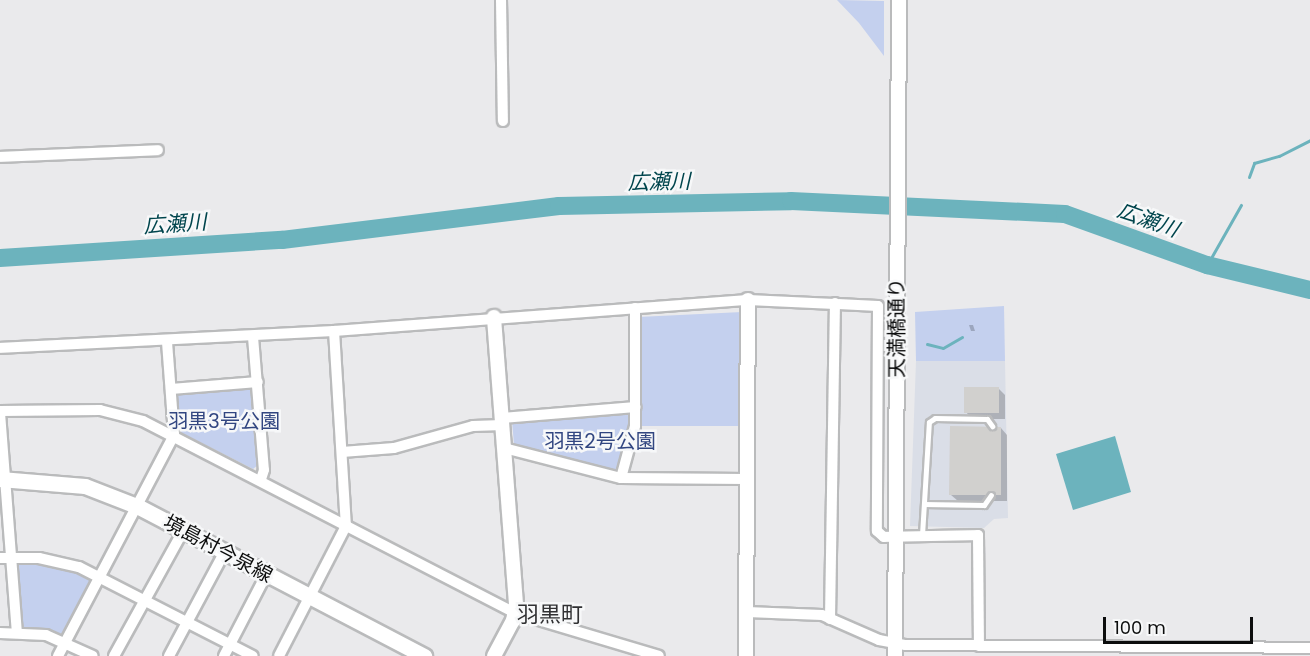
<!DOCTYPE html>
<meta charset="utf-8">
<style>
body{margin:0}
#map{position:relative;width:1310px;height:656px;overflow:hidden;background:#eaeaec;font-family:Poppins,"Noto Sans JP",sans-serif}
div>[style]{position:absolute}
.built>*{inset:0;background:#dadee7}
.green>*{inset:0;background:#c4d0ee}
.water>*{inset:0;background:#6cb3bd}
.shadow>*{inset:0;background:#0003}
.stream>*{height:3px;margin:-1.5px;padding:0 1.5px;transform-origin:1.5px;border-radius:1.5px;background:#6cb3bd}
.river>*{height:18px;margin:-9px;padding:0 9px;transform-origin:9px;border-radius:9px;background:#6cb3bd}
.building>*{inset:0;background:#d1d0ce}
.roads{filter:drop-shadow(2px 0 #babbbc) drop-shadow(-2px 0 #babbbc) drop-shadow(0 2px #babbbc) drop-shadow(0 -2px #babbbc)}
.service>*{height:5px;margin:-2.5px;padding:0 2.5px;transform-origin:2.5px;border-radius:2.5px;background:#fff}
.minor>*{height:10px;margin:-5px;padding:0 5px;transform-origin:5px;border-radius:5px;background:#fff}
.tertiary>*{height:14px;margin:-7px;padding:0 7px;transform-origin:7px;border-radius:7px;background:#fff}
.secondary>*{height:15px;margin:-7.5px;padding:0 7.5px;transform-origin:7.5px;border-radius:7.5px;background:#fff}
span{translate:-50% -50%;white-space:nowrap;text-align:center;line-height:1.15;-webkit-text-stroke:5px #f7f8f9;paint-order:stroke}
.street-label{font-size:20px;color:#0c0d0d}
.park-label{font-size:20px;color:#324681}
.water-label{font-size:21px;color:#00454d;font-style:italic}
.quarter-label{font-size:22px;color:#313133}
.scale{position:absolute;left:1103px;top:617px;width:150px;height:27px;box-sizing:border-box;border:3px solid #0c0d0d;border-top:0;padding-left:8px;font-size:18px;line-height:21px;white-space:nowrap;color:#0c0d0d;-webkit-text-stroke:4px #f7f8f9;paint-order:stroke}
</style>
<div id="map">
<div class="built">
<i style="clip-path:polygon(916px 361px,1005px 361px,1008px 518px,994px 519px,984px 528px,910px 526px)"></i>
</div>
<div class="green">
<i style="clip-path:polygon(837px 0,884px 1px,884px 56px,859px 23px)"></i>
<i style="clip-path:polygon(1004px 306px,1005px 361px,916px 361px,915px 312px)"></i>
<i style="clip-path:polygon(742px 312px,741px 426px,639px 426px,638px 317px)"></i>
<i style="clip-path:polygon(249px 387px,253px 392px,258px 465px,253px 469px,178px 431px,176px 397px,180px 393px)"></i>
<i style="clip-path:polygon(627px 414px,632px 421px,619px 467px,612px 471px,514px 444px,512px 421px)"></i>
<i style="clip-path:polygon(22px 561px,59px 565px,88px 576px,92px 582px,64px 634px,25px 629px,20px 622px,16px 566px)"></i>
</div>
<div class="water">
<i style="clip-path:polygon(1115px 436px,1131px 492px,1073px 510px,1056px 454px)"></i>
</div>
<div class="shadow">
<i style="clip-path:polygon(969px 325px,973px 325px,975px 331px,971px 331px)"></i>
<i style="clip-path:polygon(998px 388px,1005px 395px,1005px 419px,972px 419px,966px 412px)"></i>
<i style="clip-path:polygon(1001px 428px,1007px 435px,1007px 501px,958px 501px,951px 495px)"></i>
</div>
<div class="stream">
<i style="left:1249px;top:177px;width:15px;rotate:-70deg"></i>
<i style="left:1254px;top:163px;width:26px;rotate:-16deg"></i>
<i style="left:1279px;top:156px;width:35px;rotate:-27deg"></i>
<i style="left:1207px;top:265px;width:69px;rotate:-60.5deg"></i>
<i style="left:927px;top:344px;width:16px;rotate:14deg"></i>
<i style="left:943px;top:348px;width:22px;rotate:-30deg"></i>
</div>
<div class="river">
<i style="left:0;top:258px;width:283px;rotate:-3.7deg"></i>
<i style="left:282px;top:240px;width:279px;rotate:-7deg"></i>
<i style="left:559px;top:206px;width:232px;rotate:-1.2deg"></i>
<i style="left:791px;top:201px;width:274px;rotate:2.7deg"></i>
<i style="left:1065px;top:214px;width:151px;rotate:19.8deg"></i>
<i style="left:1207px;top:265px;width:106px;rotate:13.6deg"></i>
</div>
<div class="building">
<i style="clip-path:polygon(964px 387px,999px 387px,999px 413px,964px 413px)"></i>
<i style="clip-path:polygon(950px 426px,1001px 427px,1001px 495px,949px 495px)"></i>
</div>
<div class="roads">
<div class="service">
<i style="left:924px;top:504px;width:60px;rotate:1deg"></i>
<i style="left:984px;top:505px;width:12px;rotate:-55deg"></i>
<i style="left:922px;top:535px;width:113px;rotate:-86.5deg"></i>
<i style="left:929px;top:422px;width:7px;rotate:-34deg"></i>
<i style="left:935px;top:418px;width:52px;rotate:1.1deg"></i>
<i style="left:987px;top:419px;width:9px;rotate:54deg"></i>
</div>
<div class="minor">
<i style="left:501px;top:0;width:121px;rotate:89.1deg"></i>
<i style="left:0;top:157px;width:158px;rotate:-2.5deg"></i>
<i style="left:334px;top:331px;width:415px;rotate:-4.3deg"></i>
<i style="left:748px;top:300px;width:130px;rotate:2.6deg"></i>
<i style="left:878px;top:306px;width:225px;rotate:90.3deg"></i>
<i style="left:877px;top:531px;width:9px;rotate:41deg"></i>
<i style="left:884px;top:537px;width:94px;rotate:-1.2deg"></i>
<i style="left:978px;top:535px;width:111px;rotate:89.5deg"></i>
<i style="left:253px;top:337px;width:133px;rotate:85.3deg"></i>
<i style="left:264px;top:470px;width:9px;rotate:108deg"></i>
<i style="left:0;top:348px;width:334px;rotate:-2.9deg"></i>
<i style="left:334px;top:331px;width:195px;rotate:86.5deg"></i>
<i style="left:346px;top:526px;width:146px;rotate:117.3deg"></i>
<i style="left:171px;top:389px;width:87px;rotate:-4.6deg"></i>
<i style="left:0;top:411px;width:100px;rotate:-0.6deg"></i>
<i style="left:100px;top:410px;width:44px;rotate:14.3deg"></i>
<i style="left:143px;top:421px;width:419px;rotate:27.3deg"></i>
<i style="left:515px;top:613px;width:150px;rotate:16.6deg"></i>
<i style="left:0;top:413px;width:220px;rotate:85.6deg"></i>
<i style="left:502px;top:418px;width:134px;rotate:-4.7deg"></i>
<i style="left:504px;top:448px;width:121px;rotate:14.4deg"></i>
<i style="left:621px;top:478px;width:125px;rotate:0.5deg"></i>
<i style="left:342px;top:452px;width:52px;rotate:-4.4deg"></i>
<i style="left:394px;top:448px;width:82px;rotate:-15.6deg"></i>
<i style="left:473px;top:426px;width:30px;rotate:-2deg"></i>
<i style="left:621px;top:478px;width:54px;rotate:-74.9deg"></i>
<i style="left:635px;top:426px;width:118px;rotate:-90deg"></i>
<i style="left:0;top:558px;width:39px"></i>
<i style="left:39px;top:558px;width:41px;rotate:12.7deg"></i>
<i style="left:79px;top:567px;width:195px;rotate:27.1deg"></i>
<i style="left:747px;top:612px;width:75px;rotate:2.3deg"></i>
<i style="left:822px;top:615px;width:62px;rotate:23.7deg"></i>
<i style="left:879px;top:640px;width:26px;rotate:11deg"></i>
<i style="left:905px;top:645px;width:405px;rotate:0.4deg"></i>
<i style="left:830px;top:619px;width:316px;rotate:-89.1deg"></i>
<i style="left:0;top:633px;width:46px;rotate:2.5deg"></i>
<i style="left:46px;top:635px;width:51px;rotate:24.1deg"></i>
<i style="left:58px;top:656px;width:250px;rotate:-62.3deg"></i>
<i style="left:174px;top:435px;width:94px;rotate:-94.3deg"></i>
<i style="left:114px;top:656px;width:143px;rotate:-61.1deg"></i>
<i style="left:169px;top:656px;width:117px;rotate:-61.9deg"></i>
<i style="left:224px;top:656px;width:91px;rotate:-62.6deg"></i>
</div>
<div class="tertiary">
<i style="left:494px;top:656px;width:40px;rotate:-62deg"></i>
<i style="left:513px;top:621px;width:17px;rotate:-80deg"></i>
<i style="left:516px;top:604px;width:288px;rotate:-94.4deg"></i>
<i style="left:746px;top:656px;width:356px;rotate:-89.7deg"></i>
<i style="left:895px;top:656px;width:656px;rotate:-89.65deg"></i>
</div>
<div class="secondary">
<i style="left:0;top:479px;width:85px;rotate:4.7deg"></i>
<i style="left:85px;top:486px;width:58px;rotate:21.3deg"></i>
<i style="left:139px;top:507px;width:322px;rotate:27.6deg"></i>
</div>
</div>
<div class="street-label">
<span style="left:897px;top:328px;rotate:-90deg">天満橋通り</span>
<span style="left:218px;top:549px;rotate:28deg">境島村今泉線</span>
</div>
<div class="park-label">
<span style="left:224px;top:421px">羽黒3号公園</span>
<span style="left:600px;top:441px">羽黒2号公園</span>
</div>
<div class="water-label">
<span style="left:659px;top:182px;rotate:-1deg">広瀬川</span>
<span style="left:1148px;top:220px;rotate:20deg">広瀬川</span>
<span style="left:175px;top:224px;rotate:-4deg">広瀬川</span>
</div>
<div class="quarter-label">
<span style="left:550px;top:615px">羽黒町</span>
</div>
<div class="scale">100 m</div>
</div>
